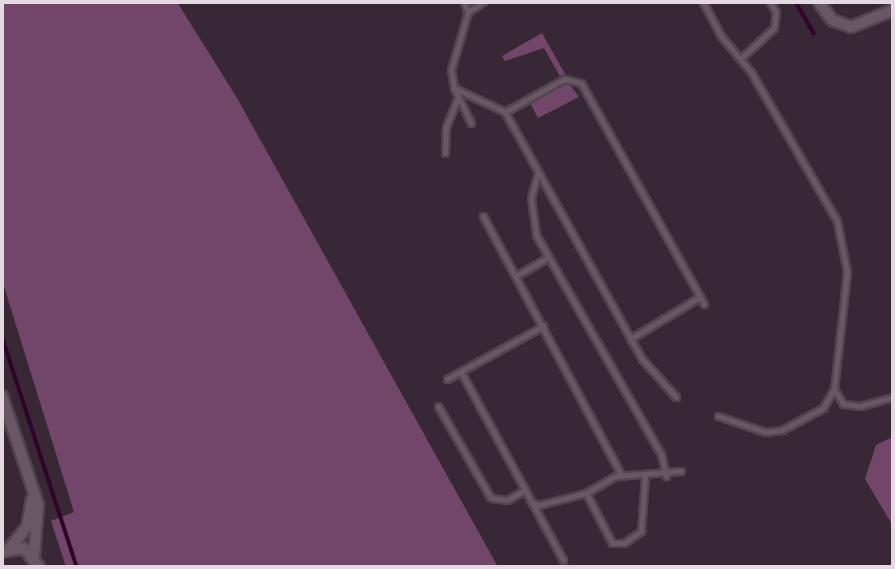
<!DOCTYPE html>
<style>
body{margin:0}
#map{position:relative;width:895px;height:569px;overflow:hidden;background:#382835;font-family:"IBM Plex Sans",sans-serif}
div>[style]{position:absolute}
.green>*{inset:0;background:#72466a}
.stream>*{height:3.5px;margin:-1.75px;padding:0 1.75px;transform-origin:1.75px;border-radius:1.75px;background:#2f042a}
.roads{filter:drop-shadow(2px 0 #52454f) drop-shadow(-2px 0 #52454f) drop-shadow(0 2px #52454f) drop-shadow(0 -2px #52454f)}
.lane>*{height:5px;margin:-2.5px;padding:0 2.5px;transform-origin:2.5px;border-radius:2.5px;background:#695765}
.street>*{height:10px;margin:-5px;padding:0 5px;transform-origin:5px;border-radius:5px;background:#695765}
span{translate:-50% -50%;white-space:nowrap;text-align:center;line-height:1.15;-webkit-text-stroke:5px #382835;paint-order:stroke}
.frame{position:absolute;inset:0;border:4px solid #e4d9e1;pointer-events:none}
</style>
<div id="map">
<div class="green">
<i style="clip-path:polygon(2px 2px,177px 2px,237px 98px,498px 567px,66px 567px,51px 521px,74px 512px,2px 280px)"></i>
<i style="clip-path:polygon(542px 33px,565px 74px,561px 78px,544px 48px,505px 61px,502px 56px)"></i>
<i style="clip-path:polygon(568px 82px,579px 97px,538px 118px,530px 103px)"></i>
<i style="clip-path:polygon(893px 437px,893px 526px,865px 479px,876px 445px)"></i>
</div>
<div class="stream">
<i style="left:796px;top:2px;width:36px;rotate:60deg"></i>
<i style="left:2px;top:336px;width:243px;rotate:72deg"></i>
</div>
<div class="roads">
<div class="lane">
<i style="left:464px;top:2px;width:11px;rotate:68deg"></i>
<i style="left:703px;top:2px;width:38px;rotate:62deg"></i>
<i style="left:721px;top:36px;width:47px;rotate:50.2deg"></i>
<i style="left:751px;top:72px;width:172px;rotate:60deg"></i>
<i style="left:837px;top:221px;width:52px;rotate:78.9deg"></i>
<i style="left:847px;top:272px;width:118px;rotate:96.3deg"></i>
<i style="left:834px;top:389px;width:17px;rotate:59deg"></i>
<i style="left:843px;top:404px;width:17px;rotate:7deg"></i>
<i style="left:860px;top:406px;width:34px;rotate:-15deg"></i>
<i style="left:740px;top:59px;width:46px;rotate:-42.4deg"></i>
<i style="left:774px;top:28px;width:16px;rotate:-83deg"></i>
<i style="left:776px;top:12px;width:12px;rotate:-121deg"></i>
<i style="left:454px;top:88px;width:56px;rotate:25.2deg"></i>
<i style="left:505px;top:112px;width:282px;rotate:61deg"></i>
<i style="left:642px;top:359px;width:51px;rotate:48.2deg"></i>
<i style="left:505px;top:112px;width:68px;rotate:-29.2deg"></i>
<i style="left:564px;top:79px;width:17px;rotate:13deg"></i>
<i style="left:581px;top:83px;width:253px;rotate:60.9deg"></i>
<i style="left:471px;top:123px;width:39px;rotate:-116deg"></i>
<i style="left:454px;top:88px;width:18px;rotate:-99deg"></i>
<i style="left:451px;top:70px;width:60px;rotate:-73.7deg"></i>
<i style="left:468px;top:12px;width:18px;rotate:-34deg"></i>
<i style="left:445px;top:153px;width:26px;rotate:-88deg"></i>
<i style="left:446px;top:127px;width:32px;rotate:-68deg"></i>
<i style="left:538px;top:172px;width:27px;rotate:105deg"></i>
<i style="left:531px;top:198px;width:37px;rotate:82deg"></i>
<i style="left:536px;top:235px;width:252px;rotate:60.3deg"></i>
<i style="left:661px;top:454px;width:23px;rotate:77deg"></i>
<i style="left:483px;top:216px;width:295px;rotate:61.9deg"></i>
<i style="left:516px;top:276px;width:38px;rotate:-30deg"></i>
<i style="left:630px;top:339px;width:82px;rotate:-31deg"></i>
<i style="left:461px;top:372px;width:214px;rotate:61.5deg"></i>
<i style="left:447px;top:379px;width:110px;rotate:-28.9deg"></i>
<i style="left:438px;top:406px;width:106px;rotate:60.1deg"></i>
<i style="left:491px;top:498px;width:16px;rotate:7deg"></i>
<i style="left:507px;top:500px;width:21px;rotate:-29deg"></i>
<i style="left:718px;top:416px;width:50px;rotate:18.8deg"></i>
<i style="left:765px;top:432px;width:17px;rotate:-7deg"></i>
<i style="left:782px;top:430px;width:47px;rotate:-28.2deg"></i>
<i style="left:823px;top:408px;width:22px;rotate:-60deg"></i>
<i style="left:586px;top:493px;width:56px;rotate:62.5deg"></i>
<i style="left:612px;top:543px;width:12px"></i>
<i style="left:624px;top:543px;width:21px;rotate:-35deg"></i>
<i style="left:641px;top:531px;width:55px;rotate:-85.8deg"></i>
<i style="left:532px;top:503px;width:7px;rotate:16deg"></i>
<i style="left:539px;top:505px;width:49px;rotate:-14.3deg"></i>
<i style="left:586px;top:493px;width:34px;rotate:-30deg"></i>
<i style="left:616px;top:476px;width:65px;rotate:-4.4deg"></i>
</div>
<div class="street">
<i style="left:819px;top:2px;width:22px;rotate:54deg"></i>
<i style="left:832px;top:20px;width:20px;rotate:20deg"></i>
<i style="left:851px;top:27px;width:45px;rotate:-22deg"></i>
<i style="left:2px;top:396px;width:115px;rotate:71.7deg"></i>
<i style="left:38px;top:505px;width:51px;rotate:94.5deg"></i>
<i style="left:10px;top:548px;width:27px;rotate:-51deg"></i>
<i style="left:27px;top:527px;width:27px;rotate:-80deg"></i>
<i style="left:2px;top:552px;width:22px;rotate:-10deg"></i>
<i style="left:24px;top:548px;width:24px;rotate:52deg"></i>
</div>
</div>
<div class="frame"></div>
</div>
